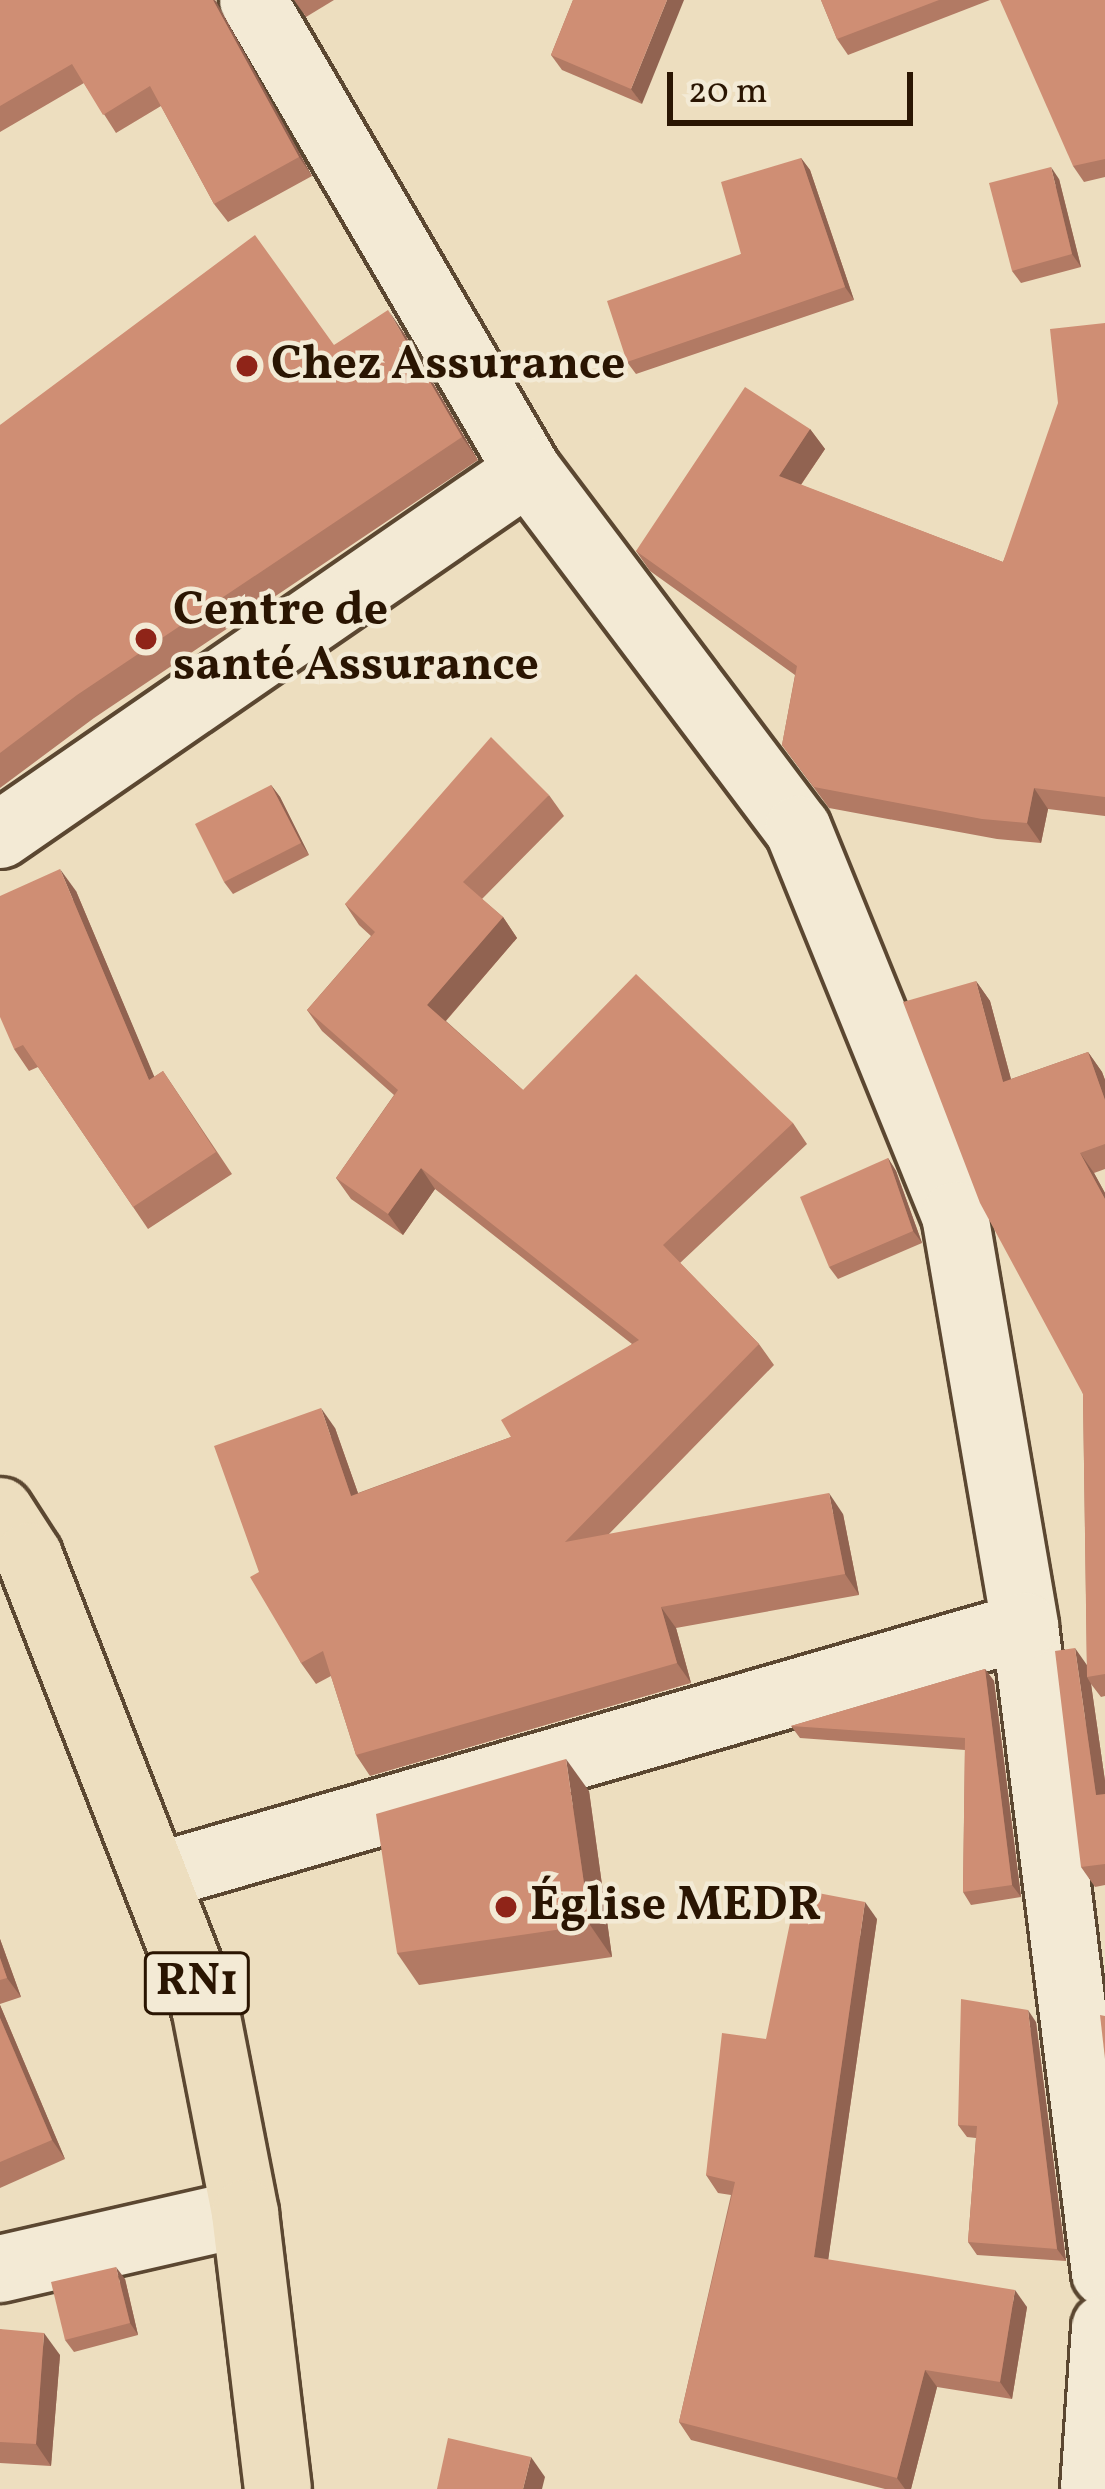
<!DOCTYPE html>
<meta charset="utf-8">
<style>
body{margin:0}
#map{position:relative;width:1105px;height:2489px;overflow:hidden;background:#eddebf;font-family:Vollkorn,serif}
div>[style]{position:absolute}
.roads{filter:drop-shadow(3px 0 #5b4731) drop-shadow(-3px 0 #5b4731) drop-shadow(0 3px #5b4731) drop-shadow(0 -3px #5b4731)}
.minor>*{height:66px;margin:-33px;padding:0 33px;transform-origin:33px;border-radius:33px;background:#f3ead5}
.highway>*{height:66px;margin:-33px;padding:0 33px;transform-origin:33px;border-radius:33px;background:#eddebf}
.wall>*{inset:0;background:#b27a64}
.shaded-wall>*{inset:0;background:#916351}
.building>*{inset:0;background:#cf8e74}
.dots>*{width:33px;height:33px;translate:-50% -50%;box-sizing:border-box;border:6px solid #f3ead5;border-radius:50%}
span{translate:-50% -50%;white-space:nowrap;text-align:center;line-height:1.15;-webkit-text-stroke:9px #f3ead5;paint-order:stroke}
.shield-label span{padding:3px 9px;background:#f3ead5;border:3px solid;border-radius:9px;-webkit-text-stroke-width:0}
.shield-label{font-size:45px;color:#2a1502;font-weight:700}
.poi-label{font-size:48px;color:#2a1502;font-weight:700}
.left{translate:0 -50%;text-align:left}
.scale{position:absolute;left:667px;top:72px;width:246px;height:54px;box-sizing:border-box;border:6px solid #2a1502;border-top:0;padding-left:15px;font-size:36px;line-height:42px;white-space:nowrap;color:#2a1502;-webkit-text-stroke:9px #f3ead5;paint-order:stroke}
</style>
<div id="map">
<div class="roads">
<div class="minor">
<i style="left:253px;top:0;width:545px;rotate:59.72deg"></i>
<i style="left:528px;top:471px;width:448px;rotate:53deg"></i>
<i style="left:798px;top:829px;width:417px;rotate:67.9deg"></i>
<i style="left:955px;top:1215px;width:417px;rotate:80.3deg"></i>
<i style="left:1025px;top:1626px;width:652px;rotate:82.95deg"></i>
<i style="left:0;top:835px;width:641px;rotate:-34.58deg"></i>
<i style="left:159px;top:1876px;width:901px;rotate:-16.1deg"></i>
<i style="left:0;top:2269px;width:251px;rotate:-12.9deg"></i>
<i style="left:1094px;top:2489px;width:162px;rotate:-86.1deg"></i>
</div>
<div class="highway">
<i style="left:0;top:1511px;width:54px;rotate:57.2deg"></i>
<i style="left:29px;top:1556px;width:484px;rotate:68.7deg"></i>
<i style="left:205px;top:2007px;width:210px;rotate:79deg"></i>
<i style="left:245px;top:2213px;width:278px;rotate:83.2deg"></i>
</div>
</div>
<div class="wall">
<i style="clip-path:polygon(0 0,215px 0,312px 176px,228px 222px,214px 204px,161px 106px,116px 133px,84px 83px,0 132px)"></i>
<i style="clip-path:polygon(294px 0,334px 0,306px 17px)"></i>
<i style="clip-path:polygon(573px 0,642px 104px,562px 70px,551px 55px)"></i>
<i style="clip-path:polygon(821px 0,990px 0,848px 55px,837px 39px)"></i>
<i style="clip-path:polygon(1105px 0,1105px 177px,1084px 182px,1073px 166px)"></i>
<i style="clip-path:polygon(801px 158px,810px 170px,854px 300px,636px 374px,627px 362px,741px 254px)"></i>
<i style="clip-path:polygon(1059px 179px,1081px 267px,1021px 283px,1012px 271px)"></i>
<i style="clip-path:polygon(1105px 323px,1105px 816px,1048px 809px,1041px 843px,997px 839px,829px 808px,782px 745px,795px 675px,650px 571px,636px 551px,810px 429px,825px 449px,801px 485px,1003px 562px)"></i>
<i style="clip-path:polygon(404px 333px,478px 460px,94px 718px,0 788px,0 425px,334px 345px)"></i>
<i style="clip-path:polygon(271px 785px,280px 797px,309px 855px,233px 894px,224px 882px)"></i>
<i style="clip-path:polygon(549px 795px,564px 816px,482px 899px,503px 917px,517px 938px,446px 1021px,523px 1090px,793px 1123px,807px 1144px,680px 1263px,759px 1344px,774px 1365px,608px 1535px,843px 1514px,859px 1595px,676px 1628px,691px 1683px,370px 1776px,356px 1755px,331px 1676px,316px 1684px,301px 1663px,259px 1572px,335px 1428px,358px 1493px,511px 1437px,632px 1344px,435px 1189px,403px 1235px,351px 1199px,336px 1178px,394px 1095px,322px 1031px,307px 1010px,371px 936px,359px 925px,345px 904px)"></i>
<i style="clip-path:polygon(76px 891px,154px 1077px,163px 1071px,232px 1174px,148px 1229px,38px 1067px,29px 1071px,14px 1049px)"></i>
<i style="clip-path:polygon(976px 981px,990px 1001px,1011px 1079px,1088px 1052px,1102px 1072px,1105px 1080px,1105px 1169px,1094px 1173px,1105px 1193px,1105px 1696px,1101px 1697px,1091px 1684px,1105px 1781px,1105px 1885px,1095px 1887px,1081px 1867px,1087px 1664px,1083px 1394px)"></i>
<i style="clip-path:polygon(888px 1158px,896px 1171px,922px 1243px,838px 1279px,829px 1267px)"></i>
<i style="clip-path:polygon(985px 1669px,994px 1681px,1021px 1897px,971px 1905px,963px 1892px,965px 1750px,800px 1738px,791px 1726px)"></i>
<i style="clip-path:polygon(589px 1791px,612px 1957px,419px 1985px,397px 1953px)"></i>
<i style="clip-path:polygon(877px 1919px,828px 2260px,1027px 2307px,1012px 2399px,937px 2387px,911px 2489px,885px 2489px,691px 2440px,679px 2422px,731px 2195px,718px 2193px,706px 2175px,766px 2039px)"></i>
<i style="clip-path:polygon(0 1939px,21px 1997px,0 2004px)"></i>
<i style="clip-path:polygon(0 2005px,65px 2159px,0 2188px)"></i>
<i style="clip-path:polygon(1036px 2022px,1066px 2261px,977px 2255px,968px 2242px,976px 2138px,967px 2137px,958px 2125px)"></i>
<i style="clip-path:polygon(125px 2279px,138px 2335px,74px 2352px,65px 2340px)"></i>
<i style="clip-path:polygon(0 2329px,60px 2355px,51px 2466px,0 2463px)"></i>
</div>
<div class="shaded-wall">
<i style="clip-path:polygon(213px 0,216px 1px,312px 176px,299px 157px)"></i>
<i style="clip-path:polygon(667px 0,684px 0,642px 104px,631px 89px)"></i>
<i style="clip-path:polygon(801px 158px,810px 170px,854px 300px,845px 287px)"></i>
<i style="clip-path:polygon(1051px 167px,1059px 179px,1081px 267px,1072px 254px)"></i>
<i style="clip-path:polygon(388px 310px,404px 333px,478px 460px,462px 437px)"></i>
<i style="clip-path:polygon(810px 429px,825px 449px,793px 496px,779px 476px)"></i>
<i style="clip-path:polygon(271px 785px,280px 797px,309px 855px,301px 843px)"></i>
<i style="clip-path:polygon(1034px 788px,1048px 809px,1041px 843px,1027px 823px)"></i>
<i style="clip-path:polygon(60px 869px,76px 891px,165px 1102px,149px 1080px)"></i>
<i style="clip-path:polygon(503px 917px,517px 938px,442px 1025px,427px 1005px)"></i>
<i style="clip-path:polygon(976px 981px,990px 1001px,1017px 1102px,1003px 1082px)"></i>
<i style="clip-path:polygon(1088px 1052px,1102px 1072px,1105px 1080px,1105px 1100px)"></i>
<i style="clip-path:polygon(1080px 1153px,1094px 1173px,1105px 1193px,1105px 1199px)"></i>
<i style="clip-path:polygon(888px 1158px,896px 1171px,922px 1243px,913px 1231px)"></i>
<i style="clip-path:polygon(421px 1168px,435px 1189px,403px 1235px,388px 1214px)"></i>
<i style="clip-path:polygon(321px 1408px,335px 1428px,366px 1516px,351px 1496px)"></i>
<i style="clip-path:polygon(829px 1493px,843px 1514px,859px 1595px,845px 1574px)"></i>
<i style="clip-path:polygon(661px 1607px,676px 1628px,691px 1683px,677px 1663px)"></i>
<i style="clip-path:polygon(1075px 1648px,1089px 1668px,1087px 1677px,1091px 1684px,1105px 1781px,1105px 1808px,1096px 1795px)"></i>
<i style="clip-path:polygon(985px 1669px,994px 1681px,1021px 1897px,1012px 1885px)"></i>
<i style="clip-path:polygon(566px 1759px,589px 1791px,612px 1957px,590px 1925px)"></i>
<i style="clip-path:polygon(865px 1902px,877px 1919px,826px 2275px,814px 2257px)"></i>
<i style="clip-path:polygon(0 1939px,21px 1997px,7px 1978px,0 1958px)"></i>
<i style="clip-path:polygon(0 2005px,65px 2159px,52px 2140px,0 2018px)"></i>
<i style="clip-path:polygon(1028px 2010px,1036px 2022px,1066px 2261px,1057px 2249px)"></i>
<i style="clip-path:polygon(116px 2267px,125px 2279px,138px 2335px,130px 2323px)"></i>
<i style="clip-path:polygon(1015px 2290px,1027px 2307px,1012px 2399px,1000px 2382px)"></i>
<i style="clip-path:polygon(44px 2333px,60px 2355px,51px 2466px,36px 2444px)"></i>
<i style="clip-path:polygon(925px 2370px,937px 2387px,911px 2489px,905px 2489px,897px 2478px)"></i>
<i style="clip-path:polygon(531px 2457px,545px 2477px,542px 2489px,523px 2489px)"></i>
</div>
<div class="building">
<i style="clip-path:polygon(0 0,213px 0,299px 157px,214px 204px,150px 86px,103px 115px,72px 64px,0 106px)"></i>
<i style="clip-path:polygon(573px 0,667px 0,631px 89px,551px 55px)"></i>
<i style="clip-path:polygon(821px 0,939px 0,837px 39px)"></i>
<i style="clip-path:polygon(1000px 0,1105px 0,1105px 159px,1073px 166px)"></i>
<i style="clip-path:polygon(801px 158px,845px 287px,627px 362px,607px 301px,741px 254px,721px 182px)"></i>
<i style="clip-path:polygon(1051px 167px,1072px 254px,1012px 271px,989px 183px)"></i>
<i style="clip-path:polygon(255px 235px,334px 345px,388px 310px,462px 437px,77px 695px,0 753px,0 425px)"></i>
<i style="clip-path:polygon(1105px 323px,1105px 797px,1034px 788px,1027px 823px,982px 819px,814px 787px,782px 745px,797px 666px,636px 551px,745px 387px,810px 429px,779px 476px,1003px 562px,1058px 403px,1050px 329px)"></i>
<i style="clip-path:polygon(491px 737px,549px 795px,463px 882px,503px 917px,427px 1005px,523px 1090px,636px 974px,793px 1123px,663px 1245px,759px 1344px,565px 1542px,829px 1493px,845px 1574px,661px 1607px,677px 1663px,356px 1755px,323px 1651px,301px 1663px,250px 1577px,259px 1572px,214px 1446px,321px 1408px,351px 1496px,511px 1437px,501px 1420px,639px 1340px,421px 1168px,388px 1214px,336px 1178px,398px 1090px,307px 1010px,375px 932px,345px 904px)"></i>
<i style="clip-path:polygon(271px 785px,301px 843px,224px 882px,195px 824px)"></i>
<i style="clip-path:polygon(60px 869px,149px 1080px,163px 1071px,216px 1152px,133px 1207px,23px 1045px,14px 1049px,0 1017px,0 896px)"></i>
<i style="clip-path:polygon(976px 981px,1003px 1082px,1088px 1052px,1105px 1100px,1105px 1144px,1080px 1153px,1105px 1199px,1105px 1674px,1087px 1677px,1083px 1394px,980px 1203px,903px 1002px)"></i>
<i style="clip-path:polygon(888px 1158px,913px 1231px,829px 1267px,800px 1197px)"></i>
<i style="clip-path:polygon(1075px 1648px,1096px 1795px,1105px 1794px,1105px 1864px,1081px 1867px,1055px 1651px)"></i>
<i style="clip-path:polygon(985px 1669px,1012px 1885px,963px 1892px,965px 1738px,791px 1726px)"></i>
<i style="clip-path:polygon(566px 1759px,590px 1925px,397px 1953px,376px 1814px)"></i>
<i style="clip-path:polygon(797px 1889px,865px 1902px,814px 2257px,1015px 2290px,1000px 2382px,925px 2370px,897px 2478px,679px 2422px,735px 2182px,706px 2175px,722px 2033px,766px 2039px)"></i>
<i style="clip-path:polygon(0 1958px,7px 1978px,0 1980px)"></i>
<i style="clip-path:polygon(961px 1999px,1028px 2010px,1057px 2249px,968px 2242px,977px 2126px,958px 2125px)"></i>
<i style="clip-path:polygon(1100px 2015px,1105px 2016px,1105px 2059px)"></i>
<i style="clip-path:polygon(0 2018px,52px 2140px,0 2162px)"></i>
<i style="clip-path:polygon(116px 2267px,130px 2323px,65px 2340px,51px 2282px)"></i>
<i style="clip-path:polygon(0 2329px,44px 2333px,36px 2444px,0 2442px)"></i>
<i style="clip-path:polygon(448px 2438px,531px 2457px,523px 2489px,437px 2489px)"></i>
</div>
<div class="dots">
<i style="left:247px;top:366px;background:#8f2418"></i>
<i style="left:146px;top:639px;background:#8f2418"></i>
<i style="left:506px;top:1907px;background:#8f2418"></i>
</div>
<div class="shield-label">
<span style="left:197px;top:1983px">RN1</span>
</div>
<div class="poi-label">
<span class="left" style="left:271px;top:366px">Chez Assurance</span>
<span class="left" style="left:173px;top:639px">Centre de<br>santé Assurance</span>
<span class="left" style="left:530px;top:1907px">Église MEDR</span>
</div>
<div class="scale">20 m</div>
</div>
